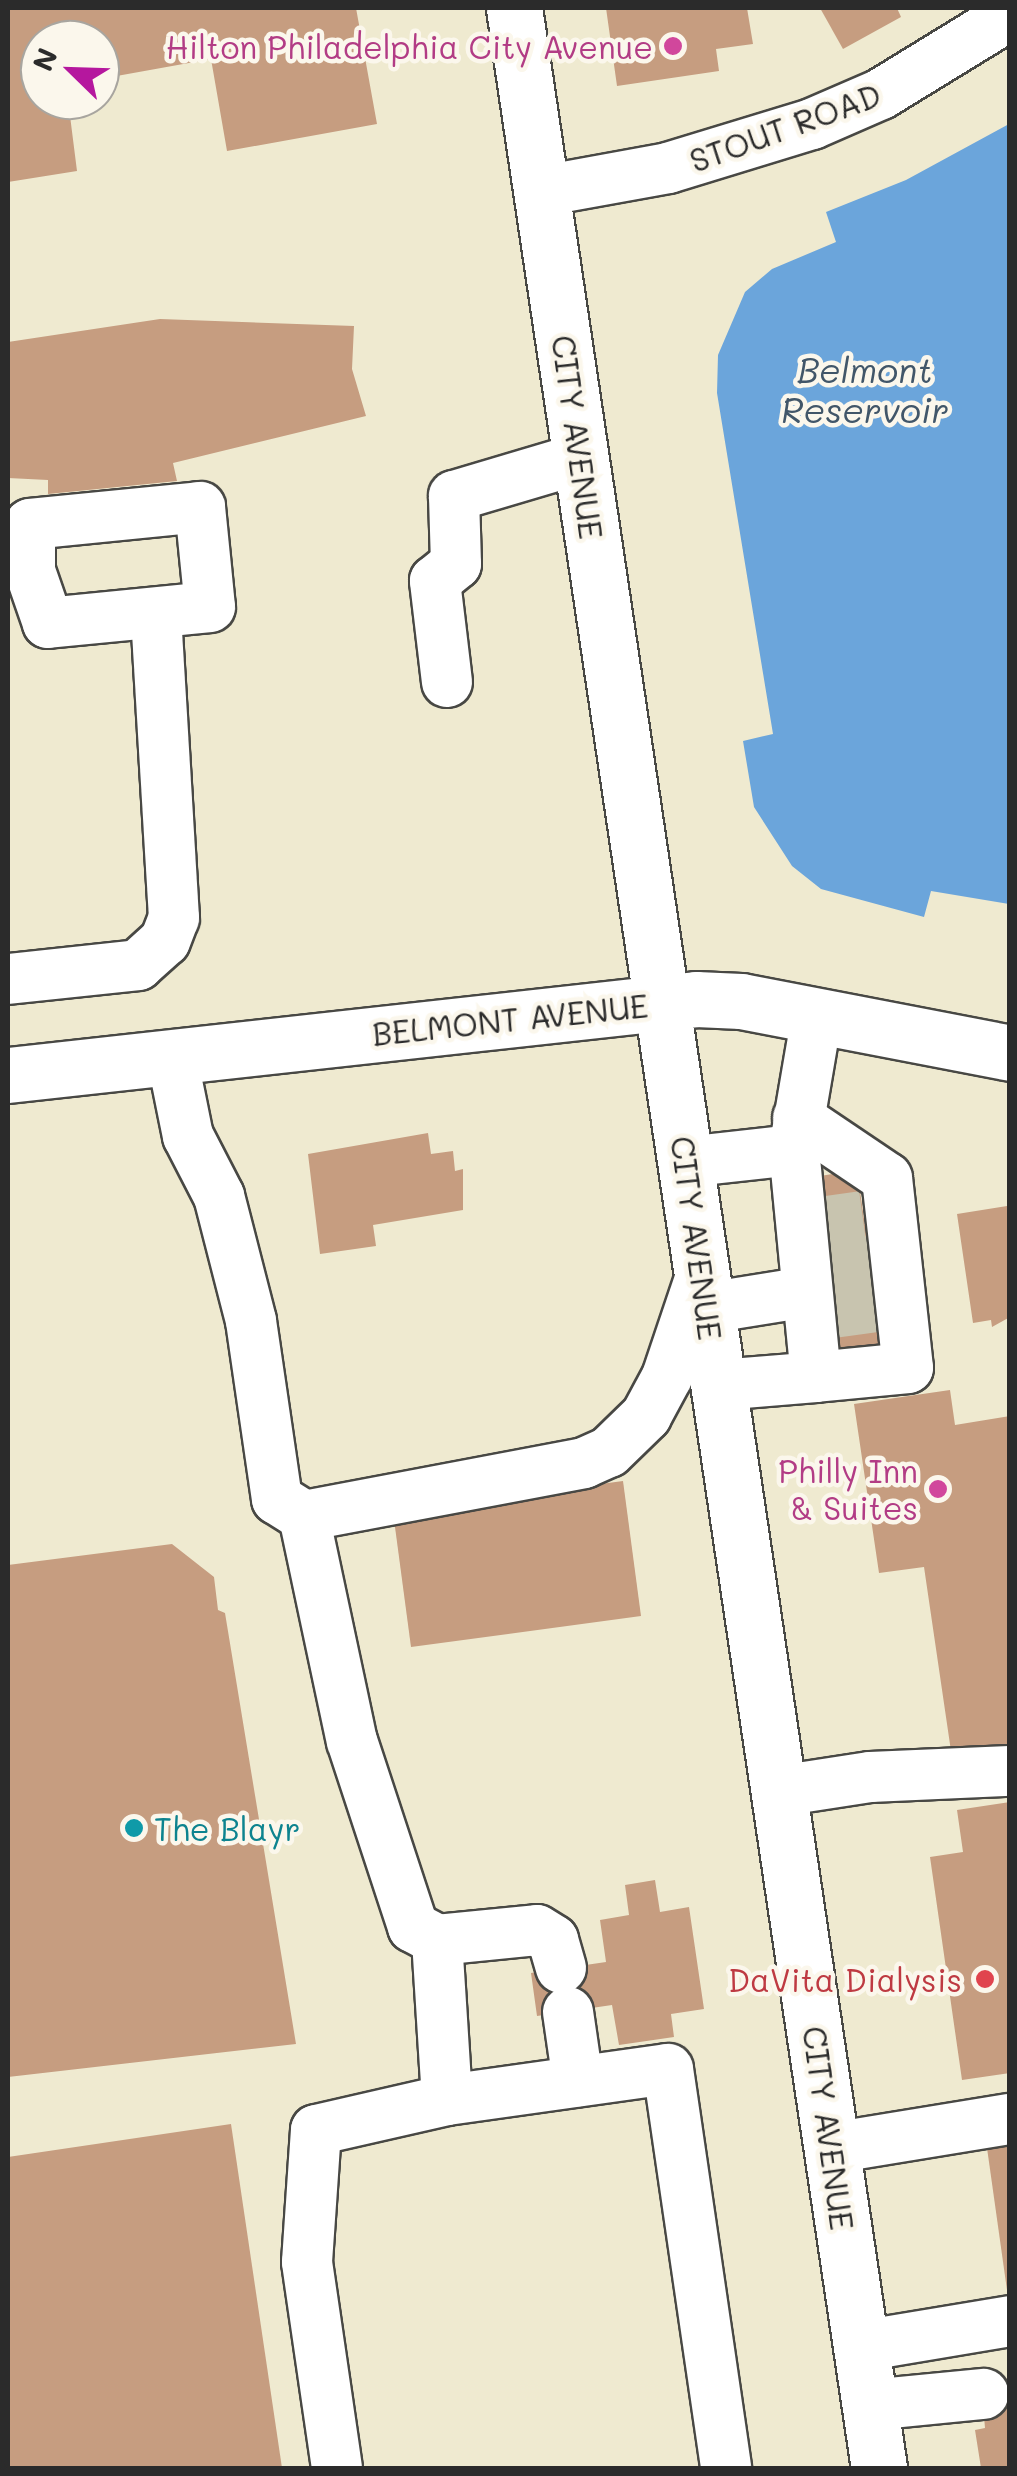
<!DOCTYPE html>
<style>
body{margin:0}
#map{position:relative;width:1017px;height:2476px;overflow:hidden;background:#efead0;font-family:Mali,sans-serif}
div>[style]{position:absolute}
.water>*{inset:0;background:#6ba5db}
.building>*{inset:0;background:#c69d80}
.minor-tunnel>*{height:50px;margin-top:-25px;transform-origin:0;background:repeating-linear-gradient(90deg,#c8c4af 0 50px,transparent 0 75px)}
.roads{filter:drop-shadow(2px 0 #484844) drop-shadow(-2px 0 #484844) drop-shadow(0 2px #484844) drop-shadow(0 -2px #484844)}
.minor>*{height:50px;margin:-25px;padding:0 25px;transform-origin:25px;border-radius:25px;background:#fff}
.major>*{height:55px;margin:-27.5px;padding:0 27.5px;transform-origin:27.5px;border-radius:27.5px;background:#fff}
.highway>*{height:55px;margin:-27.5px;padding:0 27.5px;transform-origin:27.5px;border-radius:27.5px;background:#fff}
.dots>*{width:28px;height:28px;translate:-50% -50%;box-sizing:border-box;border:5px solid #fbf7ec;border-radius:50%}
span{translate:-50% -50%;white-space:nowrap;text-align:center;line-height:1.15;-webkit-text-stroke:9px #fbf7ec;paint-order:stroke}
.hotel-label{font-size:32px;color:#b23c85}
.right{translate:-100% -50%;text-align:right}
.street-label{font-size:32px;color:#2b2b2b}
.culture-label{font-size:32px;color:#0d838f}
.left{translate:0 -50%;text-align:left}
.health-label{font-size:32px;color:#be3a42}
.water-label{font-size:35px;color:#415669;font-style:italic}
.frame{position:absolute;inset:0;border:10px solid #2b2b2b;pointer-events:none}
.north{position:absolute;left:20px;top:20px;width:100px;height:100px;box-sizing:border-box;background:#fbf7ec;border:2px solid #a8a59f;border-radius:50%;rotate:293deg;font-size:28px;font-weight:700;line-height:40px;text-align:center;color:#2b2b2b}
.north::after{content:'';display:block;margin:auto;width:35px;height:45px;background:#b5179e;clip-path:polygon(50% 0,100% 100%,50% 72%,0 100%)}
</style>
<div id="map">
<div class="water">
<i style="clip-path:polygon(1009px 124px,1009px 904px,931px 891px,924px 917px,821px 889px,792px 866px,754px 807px,743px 741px,773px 734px,717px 393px,718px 355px,745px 292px,772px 269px,836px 242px,826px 212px,906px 180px)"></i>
</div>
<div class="building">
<i style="clip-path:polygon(8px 8px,356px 8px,377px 124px,227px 151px,211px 59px,100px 79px,100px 40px,40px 40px,40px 100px,68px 100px,77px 171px,8px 182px)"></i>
<i style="clip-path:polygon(606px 8px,747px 8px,753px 44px,716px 49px,719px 71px,617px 86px)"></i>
<i style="clip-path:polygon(820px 8px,897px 8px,901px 17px,843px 49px)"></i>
<i style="clip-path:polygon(160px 319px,354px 326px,352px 369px,366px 416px,173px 463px,177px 481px,48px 494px,48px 480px,8px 478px,8px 342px)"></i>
<i style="clip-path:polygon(428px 1133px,431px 1154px,453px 1151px,455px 1171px,463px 1169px,463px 1210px,373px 1225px,376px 1246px,320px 1254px,308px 1154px)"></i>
<i style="clip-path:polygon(857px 1170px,883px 1352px,840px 1358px,814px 1177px)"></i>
<i style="clip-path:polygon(1007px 1206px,1010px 1317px,992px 1327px,991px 1320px,973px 1323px,957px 1214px)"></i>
<i style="clip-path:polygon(950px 1390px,955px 1425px,1010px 1416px,1010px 1743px,1006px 1750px,952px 1758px,924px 1567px,879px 1573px,854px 1404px)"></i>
<i style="clip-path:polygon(623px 1481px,641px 1616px,411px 1647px,393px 1512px)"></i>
<i style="clip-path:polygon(172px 1544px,214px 1577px,218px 1610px,225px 1613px,296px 2044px,8px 2077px,8px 1565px)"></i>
<i style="clip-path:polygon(1010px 1802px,1010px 2073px,962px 2080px,930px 1857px,963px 1852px,957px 1810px)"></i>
<i style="clip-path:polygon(655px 1880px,660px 1912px,689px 1907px,704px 2009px,671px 2014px,674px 2037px,619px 2045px,612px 2005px,537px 2016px,531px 1973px,606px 1962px,600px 1920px,629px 1915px,625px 1885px)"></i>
<i style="clip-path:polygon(231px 2124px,282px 2468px,8px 2468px,8px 2157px)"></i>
<i style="clip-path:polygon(1010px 2144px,1010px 2289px,1007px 2290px,987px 2148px)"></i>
<i style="clip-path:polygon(1010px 2378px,1010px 2468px,981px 2468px,975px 2430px,985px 2428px,981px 2382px)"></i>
</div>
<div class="minor-tunnel">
<i style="left:820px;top:1222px;width:43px;rotate:-7.9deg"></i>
<i style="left:827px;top:1268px;width:44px;rotate:-9.2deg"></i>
<i style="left:833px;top:1313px;width:44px;rotate:-7.8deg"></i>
</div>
<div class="roads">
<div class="minor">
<i style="left:542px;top:191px;width:128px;rotate:-10.3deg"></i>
<i style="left:668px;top:168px;width:151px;rotate:-17deg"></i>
<i style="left:812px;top:124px;width:75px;rotate:-23.5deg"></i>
<i style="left:881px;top:94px;width:151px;rotate:-31.5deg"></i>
<i style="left:200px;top:507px;width:100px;rotate:84.3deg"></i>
<i style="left:210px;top:607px;width:163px;rotate:174.4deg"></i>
<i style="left:48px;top:623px;width:55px;rotate:-109.1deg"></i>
<i style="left:30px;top:571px;width:47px;rotate:-90deg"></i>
<i style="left:30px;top:524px;width:171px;rotate:-5.7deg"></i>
<i style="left:447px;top:682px;width:102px;rotate:-96.8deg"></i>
<i style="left:435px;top:581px;width:27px;rotate:-39deg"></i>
<i style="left:456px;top:564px;width:68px;rotate:-91.7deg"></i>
<i style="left:454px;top:496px;width:134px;rotate:-16.5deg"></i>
<i style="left:8px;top:979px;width:131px;rotate:-6.1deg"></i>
<i style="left:138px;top:965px;width:36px;rotate:-42deg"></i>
<i style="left:165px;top:941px;width:25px;rotate:-69deg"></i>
<i style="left:174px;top:918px;width:305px;rotate:-93.4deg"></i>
<i style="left:172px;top:1057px;width:81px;rotate:78.6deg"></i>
<i style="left:188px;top:1136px;width:68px;rotate:62.7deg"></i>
<i style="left:219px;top:1196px;width:129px;rotate:75.6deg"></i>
<i style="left:251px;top:1321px;width:180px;rotate:81.7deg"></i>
<i style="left:277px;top:1499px;width:32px;rotate:32deg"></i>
<i style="left:304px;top:1516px;width:285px;rotate:-10.7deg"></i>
<i style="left:584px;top:1463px;width:27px;rotate:-24deg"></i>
<i style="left:609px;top:1452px;width:52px;rotate:-44.2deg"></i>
<i style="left:646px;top:1416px;width:44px;rotate:-61.7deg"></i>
<i style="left:667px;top:1377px;width:110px;rotate:-71.4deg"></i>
<i style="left:798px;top:1118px;width:107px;rotate:34deg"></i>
<i style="left:887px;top:1178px;width:191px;rotate:83.7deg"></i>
<i style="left:908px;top:1368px;width:92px;rotate:174.4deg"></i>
<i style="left:685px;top:1162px;width:110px;rotate:-6.3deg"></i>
<i style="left:707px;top:1308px;width:101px;rotate:-9.1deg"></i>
<i style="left:719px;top:1385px;width:97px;rotate:-4.7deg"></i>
<i style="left:816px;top:1377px;width:228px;rotate:-95.5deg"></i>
<i style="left:794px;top:1150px;width:137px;rotate:-80.3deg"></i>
<i style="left:304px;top:1516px;width:230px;rotate:78deg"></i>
<i style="left:352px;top:1741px;width:196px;rotate:71.8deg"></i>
<i style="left:413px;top:1927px;width:27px;rotate:28deg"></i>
<i style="left:437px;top:1940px;width:100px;rotate:-5.7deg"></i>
<i style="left:537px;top:1930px;width:19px;rotate:32deg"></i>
<i style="left:553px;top:1940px;width:29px;rotate:74deg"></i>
<i style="left:779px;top:1791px;width:92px;rotate:-8.7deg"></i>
<i style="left:870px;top:1777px;width:140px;rotate:-2.5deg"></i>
<i style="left:437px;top:1940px;width:160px;rotate:86.4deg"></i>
<i style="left:568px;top:2012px;width:70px;rotate:81.8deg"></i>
<i style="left:832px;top:2148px;width:180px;rotate:-9.3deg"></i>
<i style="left:861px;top:2346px;width:151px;rotate:-9.5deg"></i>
<i style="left:870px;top:2405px;width:114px;rotate:-5.6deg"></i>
<i style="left:337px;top:2468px;width:208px;rotate:-98.3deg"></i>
<i style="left:307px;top:2262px;width:132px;rotate:-86.1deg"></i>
<i style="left:316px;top:2130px;width:134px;rotate:-12.9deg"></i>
<i style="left:447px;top:2100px;width:223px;rotate:-8deg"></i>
<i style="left:668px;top:2069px;width:403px;rotate:81.7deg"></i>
</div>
<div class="major">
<i style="left:8px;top:1075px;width:692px;rotate:-6.3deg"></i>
<i style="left:696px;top:999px;width:45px;rotate:2.5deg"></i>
<i style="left:741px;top:1001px;width:274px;rotate:10.9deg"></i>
</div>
<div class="highway">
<i style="left:514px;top:8px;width:2487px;rotate:81.56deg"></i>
</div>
</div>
<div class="dots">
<i style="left:673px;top:46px;background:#d1479c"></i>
<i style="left:938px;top:1489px;background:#d1479c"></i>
<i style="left:134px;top:1828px;background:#0f9aa8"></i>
<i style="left:985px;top:1979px;background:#e0444e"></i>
</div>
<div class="hotel-label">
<span class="right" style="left:653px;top:46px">Hilton Philadelphia City Avenue</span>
<span class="right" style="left:918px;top:1489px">Philly Inn<br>&amp; Suites</span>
</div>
<div class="street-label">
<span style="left:785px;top:127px;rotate:-20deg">STOUT ROAD</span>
<span style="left:578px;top:437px;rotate:82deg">CITY AVENUE</span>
<span style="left:510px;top:1019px;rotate:-6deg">BELMONT AVENUE</span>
<span style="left:697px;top:1238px;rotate:82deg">CITY AVENUE</span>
<span style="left:829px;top:2128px;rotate:82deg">CITY AVENUE</span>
</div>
<div class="culture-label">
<span class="left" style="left:154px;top:1828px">The Blayr</span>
</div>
<div class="health-label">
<span class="right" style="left:962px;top:1979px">DaVita Dialysis</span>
</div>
<div class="water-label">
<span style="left:865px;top:389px">Belmont<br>Reservoir</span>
</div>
<div class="frame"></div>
<div class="north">N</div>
</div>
